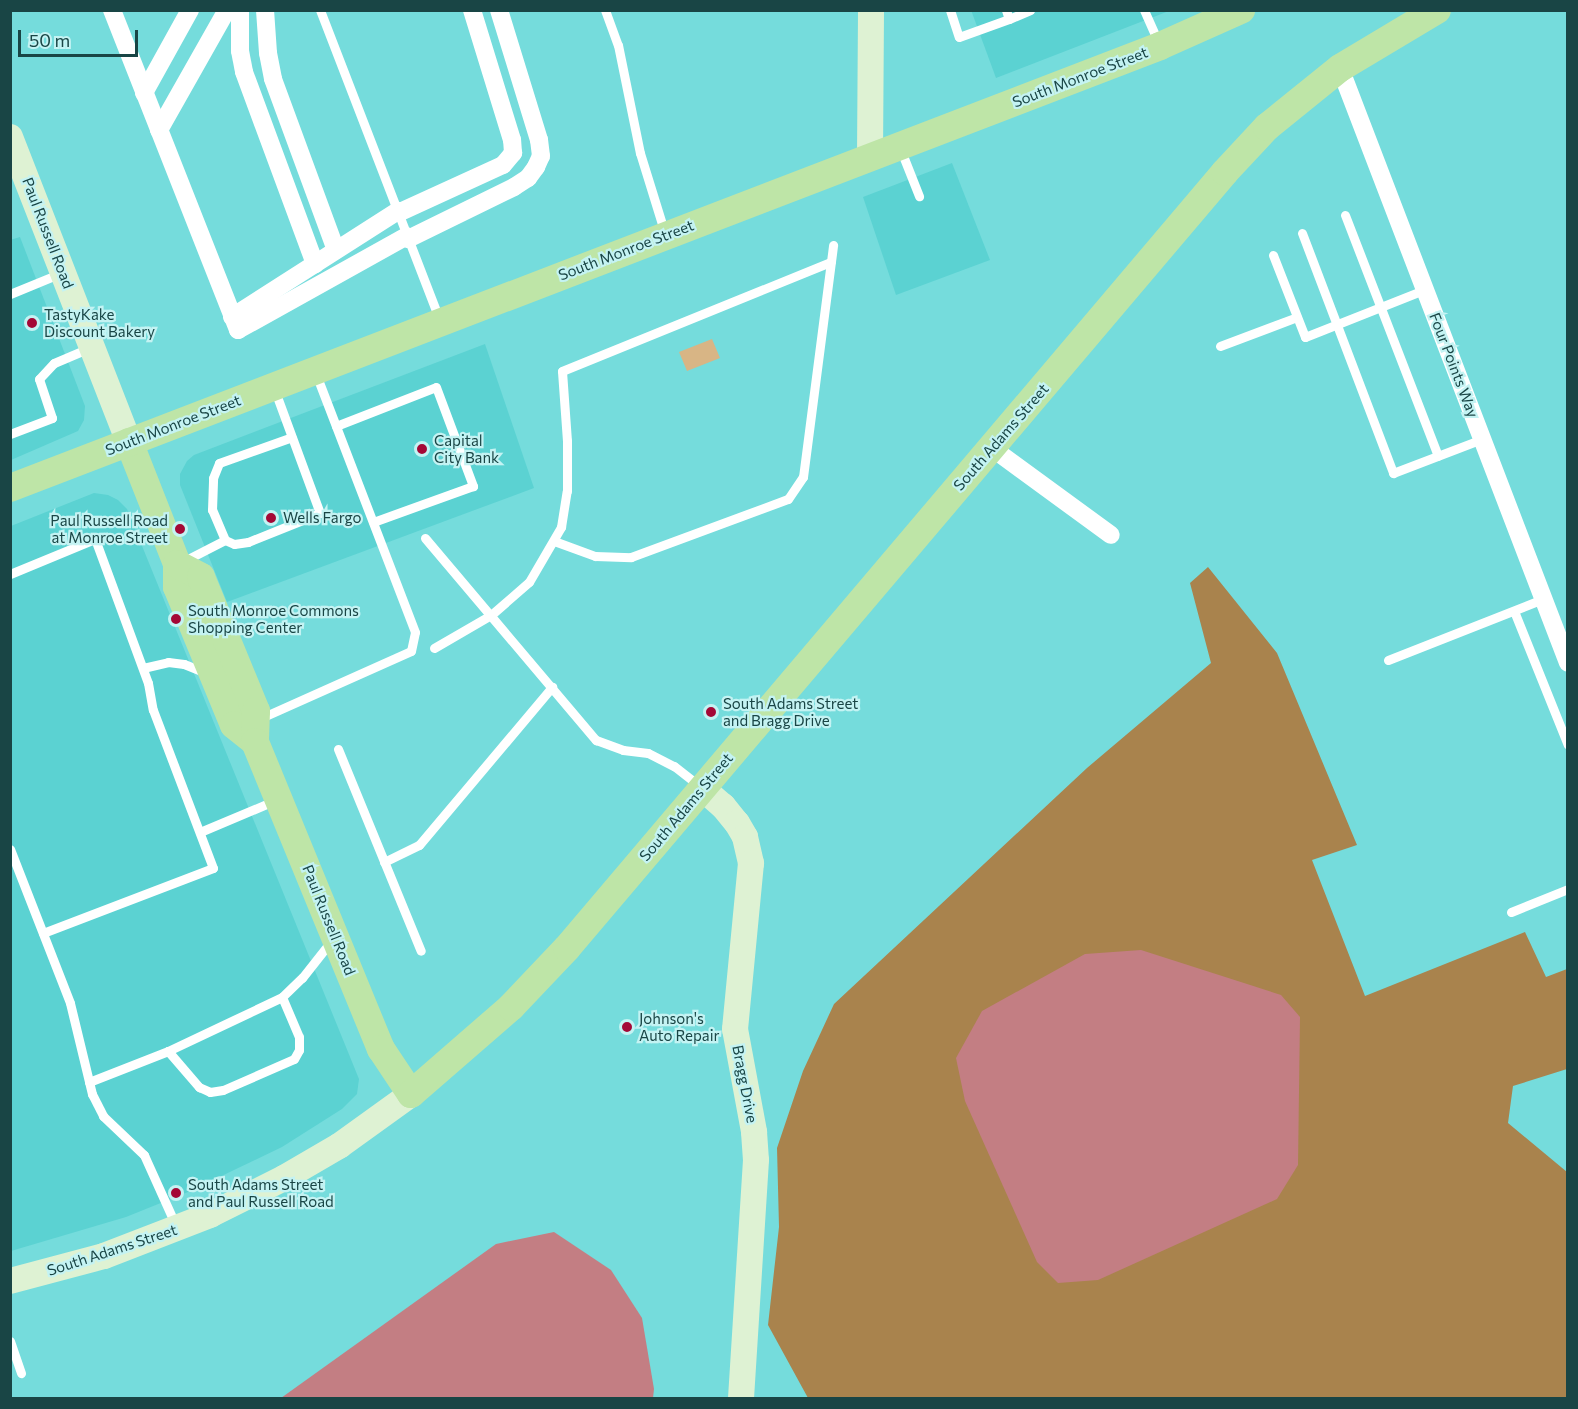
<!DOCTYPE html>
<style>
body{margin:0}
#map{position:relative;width:1578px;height:1409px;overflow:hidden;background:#75dcdc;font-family:Commissioner,sans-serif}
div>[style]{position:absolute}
.built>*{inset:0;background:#5bd2d2}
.green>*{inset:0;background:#d8b585}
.forest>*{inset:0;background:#a9834d}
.water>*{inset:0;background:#c37e83}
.lane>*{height:9px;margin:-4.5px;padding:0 4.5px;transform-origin:4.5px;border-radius:4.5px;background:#fff}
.street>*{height:18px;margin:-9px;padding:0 9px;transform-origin:9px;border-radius:9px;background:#fff}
.secondary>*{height:26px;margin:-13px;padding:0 13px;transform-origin:13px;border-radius:13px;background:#def2d3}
.primary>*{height:28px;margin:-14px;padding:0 14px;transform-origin:14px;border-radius:14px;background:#bee5a7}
.dots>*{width:16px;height:16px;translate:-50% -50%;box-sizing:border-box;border:3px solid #c4f3f3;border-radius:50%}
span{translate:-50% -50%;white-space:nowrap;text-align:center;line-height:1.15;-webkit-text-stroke:4.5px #c4f3f3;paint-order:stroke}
.street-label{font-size:15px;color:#194545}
.poi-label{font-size:15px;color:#194545}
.left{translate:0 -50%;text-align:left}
.right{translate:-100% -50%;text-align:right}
.frame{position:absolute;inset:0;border:12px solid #194545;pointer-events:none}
.scale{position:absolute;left:18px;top:30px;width:120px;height:27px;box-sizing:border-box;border:3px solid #194545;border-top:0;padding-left:8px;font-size:18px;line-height:21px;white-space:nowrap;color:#194545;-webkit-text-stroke:4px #c4f3f3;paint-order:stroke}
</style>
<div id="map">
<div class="built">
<i style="clip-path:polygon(971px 10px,1169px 11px,996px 78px)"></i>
<i style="clip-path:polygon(952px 163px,990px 260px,896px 295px,863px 197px)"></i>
<i style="clip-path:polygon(20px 237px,85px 406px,84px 420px,78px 431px,11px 460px,10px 240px)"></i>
<i style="clip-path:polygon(485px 344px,534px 488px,227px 602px,180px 485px,180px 474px,187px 461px,194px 455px)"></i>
<i style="clip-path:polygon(94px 493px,108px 495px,118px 500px,127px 509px,359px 1079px,357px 1094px,342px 1109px,282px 1147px,188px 1192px,126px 1217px,11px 1251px,11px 526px)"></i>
</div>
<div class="green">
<i style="clip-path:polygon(712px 339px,720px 358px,687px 371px,679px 352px)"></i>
</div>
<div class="forest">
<i style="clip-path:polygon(1208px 567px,1277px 653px,1357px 845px,1312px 860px,1365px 996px,1525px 932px,1546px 977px,1567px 969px,1567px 1069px,1513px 1086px,1508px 1123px,1567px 1172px,1567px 1398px,808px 1398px,768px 1325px,779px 1227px,777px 1148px,803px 1071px,834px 1004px,1087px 768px,1211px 663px,1190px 583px)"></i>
</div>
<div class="water">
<i style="clip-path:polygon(1141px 950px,1281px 995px,1300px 1017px,1298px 1165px,1277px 1199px,1098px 1280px,1058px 1283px,1037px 1262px,965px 1101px,956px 1058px,982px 1011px,1085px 954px)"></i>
<i style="clip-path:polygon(554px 1232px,611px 1270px,642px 1318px,654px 1389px,653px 1398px,281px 1398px,496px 1244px)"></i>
</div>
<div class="lane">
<i style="left:320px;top:10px;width:331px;rotate:68.9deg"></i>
<i style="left:605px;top:10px;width:37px;rotate:70deg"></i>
<i style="left:618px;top:45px;width:110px;rotate:78.5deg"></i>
<i style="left:640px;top:153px;width:85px;rotate:72.8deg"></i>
<i style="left:950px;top:10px;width:28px;rotate:72deg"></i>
<i style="left:959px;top:37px;width:53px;rotate:-19.8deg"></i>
<i style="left:1006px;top:10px;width:9px;rotate:72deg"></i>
<i style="left:1009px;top:19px;width:23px;rotate:-23deg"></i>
<i style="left:1144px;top:10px;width:37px;rotate:66deg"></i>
<i style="left:900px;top:148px;width:52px;rotate:68.4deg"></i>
<i style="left:1345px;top:215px;width:258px;rotate:68.9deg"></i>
<i style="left:1302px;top:233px;width:257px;rotate:69.2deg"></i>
<i style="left:1393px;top:473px;width:95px;rotate:-20.9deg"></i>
<i style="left:1273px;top:255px;width:88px;rotate:68.7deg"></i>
<i style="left:1305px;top:337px;width:130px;rotate:-21.6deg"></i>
<i style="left:10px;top:294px;width:55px;rotate:-22.4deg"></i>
<i style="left:1220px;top:346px;width:82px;rotate:-20.6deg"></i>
<i style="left:275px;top:391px;width:130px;rotate:69.8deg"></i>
<i style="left:320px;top:513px;width:78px;rotate:158.1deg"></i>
<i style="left:248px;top:542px;width:14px;rotate:172deg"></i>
<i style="left:234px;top:544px;width:10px;rotate:-156deg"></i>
<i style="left:225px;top:540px;width:33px;rotate:-113deg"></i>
<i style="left:212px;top:510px;width:32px;rotate:-88deg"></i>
<i style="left:213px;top:478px;width:16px;rotate:-68deg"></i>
<i style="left:219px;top:463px;width:77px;rotate:-19.6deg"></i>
<i style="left:336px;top:426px;width:107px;rotate:-21.3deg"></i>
<i style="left:436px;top:387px;width:106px;rotate:69.5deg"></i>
<i style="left:473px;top:486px;width:106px;rotate:160.2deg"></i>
<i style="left:10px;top:434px;width:45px;rotate:-20.9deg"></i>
<i style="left:52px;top:418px;width:41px;rotate:-108.4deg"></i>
<i style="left:39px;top:379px;width:22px;rotate:-47deg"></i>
<i style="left:54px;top:363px;width:39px;rotate:-23deg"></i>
<i style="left:425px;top:538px;width:265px;rotate:49.8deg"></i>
<i style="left:596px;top:740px;width:29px;rotate:20deg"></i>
<i style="left:623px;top:750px;width:25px;rotate:7deg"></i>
<i style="left:648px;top:753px;width:29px;rotate:27deg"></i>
<i style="left:674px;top:766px;width:34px;rotate:38deg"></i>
<i style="left:554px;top:541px;width:44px;rotate:20.1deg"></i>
<i style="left:595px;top:556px;width:36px;rotate:2deg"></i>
<i style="left:631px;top:557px;width:167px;rotate:-20.3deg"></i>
<i style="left:788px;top:499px;width:27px;rotate:-56deg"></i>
<i style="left:803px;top:477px;width:234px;rotate:-82.6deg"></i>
<i style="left:184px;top:561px;width:46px;rotate:-27.1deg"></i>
<i style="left:10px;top:574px;width:92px;rotate:-22.4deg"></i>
<i style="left:95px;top:539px;width:153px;rotate:69.8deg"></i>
<i style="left:148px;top:683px;width:27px;rotate:80deg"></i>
<i style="left:153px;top:710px;width:169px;rotate:69.2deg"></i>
<i style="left:213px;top:868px;width:182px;rotate:159.1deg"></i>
<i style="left:1514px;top:611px;width:144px;rotate:68.1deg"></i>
<i style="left:434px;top:648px;width:66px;rotate:-30.1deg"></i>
<i style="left:491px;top:615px;width:50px;rotate:-41deg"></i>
<i style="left:529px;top:582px;width:64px;rotate:-59.8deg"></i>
<i style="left:561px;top:527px;width:36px;rotate:-81deg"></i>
<i style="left:567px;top:491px;width:50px;rotate:-90deg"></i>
<i style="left:567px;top:441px;width:70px;rotate:-94.1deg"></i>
<i style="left:562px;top:371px;width:290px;rotate:-22.1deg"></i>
<i style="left:1388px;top:660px;width:167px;rotate:-21.5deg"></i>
<i style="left:143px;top:668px;width:26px;rotate:-13deg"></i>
<i style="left:168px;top:662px;width:16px;rotate:7deg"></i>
<i style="left:184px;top:664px;width:22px;rotate:22deg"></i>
<i style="left:261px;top:718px;width:164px;rotate:-24.1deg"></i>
<i style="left:411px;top:651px;width:19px;rotate:-78deg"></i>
<i style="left:415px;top:632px;width:276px;rotate:-111deg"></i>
<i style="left:338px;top:749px;width:218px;rotate:67.7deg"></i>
<i style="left:200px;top:832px;width:82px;rotate:-22.8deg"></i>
<i style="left:10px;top:849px;width:165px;rotate:68.7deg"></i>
<i style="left:70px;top:1003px;width:94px;rotate:76.4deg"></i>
<i style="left:92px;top:1094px;width:25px;rotate:63deg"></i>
<i style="left:103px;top:1116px;width:57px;rotate:43.6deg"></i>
<i style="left:144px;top:1155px;width:78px;rotate:65.7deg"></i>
<i style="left:384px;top:862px;width:39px;rotate:-26deg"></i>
<i style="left:419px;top:845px;width:207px;rotate:-49.9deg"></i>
<i style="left:1511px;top:912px;width:61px;rotate:-22deg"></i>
<i style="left:168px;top:1051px;width:48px;rotate:49.3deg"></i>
<i style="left:199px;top:1087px;width:12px;rotate:24deg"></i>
<i style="left:210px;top:1092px;width:13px;rotate:-9deg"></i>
<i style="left:223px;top:1090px;width:77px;rotate:-23.6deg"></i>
<i style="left:294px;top:1059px;width:10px;rotate:-61deg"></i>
<i style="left:299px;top:1050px;width:13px;rotate:-90deg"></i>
<i style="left:299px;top:1037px;width:43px;rotate:-113deg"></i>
<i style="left:89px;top:1082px;width:85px;rotate:-21.4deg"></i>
<i style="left:168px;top:1051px;width:126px;rotate:-25.3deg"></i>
<i style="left:282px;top:997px;width:28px;rotate:-44deg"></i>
<i style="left:302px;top:978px;width:48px;rotate:-51.7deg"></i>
<i style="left:10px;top:1341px;width:34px;rotate:71deg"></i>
</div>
<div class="street">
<i style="left:112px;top:10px;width:344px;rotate:68.5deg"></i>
<i style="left:238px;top:330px;width:193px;rotate:-29.1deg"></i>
<i style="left:240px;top:10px;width:41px;rotate:90deg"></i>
<i style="left:240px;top:51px;width:21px;rotate:79deg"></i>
<i style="left:244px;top:72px;width:205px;rotate:69.7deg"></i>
<i style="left:265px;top:10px;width:43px;rotate:86deg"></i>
<i style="left:268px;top:53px;width:26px;rotate:79deg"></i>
<i style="left:273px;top:79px;width:182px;rotate:69.8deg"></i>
<i style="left:1340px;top:68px;width:637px;rotate:69.03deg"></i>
<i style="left:144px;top:93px;width:95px;rotate:-61deg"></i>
<i style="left:159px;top:130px;width:138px;rotate:-60.5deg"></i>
<i style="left:398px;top:213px;width:115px;rotate:-24.6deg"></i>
<i style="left:503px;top:165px;width:16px;rotate:-50deg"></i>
<i style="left:513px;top:153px;width:13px;rotate:-94deg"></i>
<i style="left:512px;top:140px;width:136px;rotate:-107.1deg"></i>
<i style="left:408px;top:239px;width:118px;rotate:-26.1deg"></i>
<i style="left:514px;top:187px;width:17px;rotate:-33deg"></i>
<i style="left:528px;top:178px;width:14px;rotate:-54deg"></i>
<i style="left:536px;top:167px;width:12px;rotate:-66deg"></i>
<i style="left:541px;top:156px;width:16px;rotate:-97deg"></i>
<i style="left:539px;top:140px;width:136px;rotate:-107.1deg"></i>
<i style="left:232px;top:317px;width:197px;rotate:-32.6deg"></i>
<i style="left:992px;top:448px;width:147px;rotate:36.2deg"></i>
</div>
<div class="secondary">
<i style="left:10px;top:137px;width:327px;rotate:68.7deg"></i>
<i style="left:870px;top:156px;width:146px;rotate:-89.6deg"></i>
<i style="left:702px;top:788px;width:28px;rotate:41deg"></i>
<i style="left:723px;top:806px;width:22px;rotate:51deg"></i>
<i style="left:737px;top:823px;width:16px;rotate:60deg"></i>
<i style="left:745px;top:837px;width:27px;rotate:77deg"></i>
<i style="left:751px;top:863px;width:167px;rotate:95.5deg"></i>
<i style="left:735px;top:1029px;width:105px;rotate:79.5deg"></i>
<i style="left:754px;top:1132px;width:28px;rotate:86deg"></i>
<i style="left:756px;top:1160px;width:238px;rotate:93.6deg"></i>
<i style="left:10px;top:1281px;width:97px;rotate:-14.9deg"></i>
<i style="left:104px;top:1256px;width:114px;rotate:-21.1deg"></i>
<i style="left:210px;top:1215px;width:83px;rotate:-26.6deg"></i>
<i style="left:284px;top:1178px;width:64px;rotate:-30.2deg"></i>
<i style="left:339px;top:1146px;width:89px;rotate:-35.8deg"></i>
</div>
<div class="primary">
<i style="left:129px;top:442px;width:131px;rotate:68.5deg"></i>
<i style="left:177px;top:564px;width:23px;rotate:90deg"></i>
<i style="left:177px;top:587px;width:149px;rotate:67.6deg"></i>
<i style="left:234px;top:725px;width:27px;rotate:39deg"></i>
<i style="left:10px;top:488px;width:1232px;rotate:-21.02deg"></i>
<i style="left:1160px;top:46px;width:89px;rotate:-24deg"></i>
<i style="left:177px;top:564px;width:27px;rotate:28deg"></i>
<i style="left:201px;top:577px;width:145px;rotate:67.7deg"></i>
<i style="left:256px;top:711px;width:31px;rotate:92deg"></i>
<i style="left:255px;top:742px;width:332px;rotate:67.7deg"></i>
<i style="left:381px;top:1049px;width:54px;rotate:56.3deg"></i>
<i style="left:411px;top:1094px;width:133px;rotate:-41deg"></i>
<i style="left:511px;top:1007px;width:81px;rotate:-46.5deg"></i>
<i style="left:567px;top:948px;width:1017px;rotate:-49.7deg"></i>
<i style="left:1225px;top:172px;width:62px;rotate:-47deg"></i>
<i style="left:1267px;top:127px;width:94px;rotate:-38.9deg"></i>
<i style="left:1340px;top:68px;width:113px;rotate:-30.9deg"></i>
</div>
<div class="dots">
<i style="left:32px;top:323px;background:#a40836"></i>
<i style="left:422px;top:449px;background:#a40836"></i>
<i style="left:271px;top:518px;background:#a40836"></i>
<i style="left:180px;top:529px;background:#a40836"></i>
<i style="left:176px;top:619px;background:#a40836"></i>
<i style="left:711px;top:712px;background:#a40836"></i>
<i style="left:627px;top:1027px;background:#a40836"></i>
<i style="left:176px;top:1193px;background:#a40836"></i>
</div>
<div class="street-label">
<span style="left:1080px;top:77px;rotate:-21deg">South Monroe Street</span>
<span style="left:48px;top:233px;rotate:69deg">Paul Russell Road</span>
<span style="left:626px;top:250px;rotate:-21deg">South Monroe Street</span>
<span style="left:1454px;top:365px;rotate:69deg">Four Points Way</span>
<span style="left:173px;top:425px;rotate:-21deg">South Monroe Street</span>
<span style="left:1001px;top:437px;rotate:-49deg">South Adams Street</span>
<span style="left:686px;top:807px;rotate:-50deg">South Adams Street</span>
<span style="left:329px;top:920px;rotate:68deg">Paul Russell Road</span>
<span style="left:745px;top:1084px;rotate:79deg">Bragg Drive</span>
<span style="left:112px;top:1250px;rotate:-18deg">South Adams Street</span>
</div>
<div class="poi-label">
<span class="left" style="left:44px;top:323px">TastyKake<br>Discount Bakery</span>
<span class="left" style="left:434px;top:449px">Capital<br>City Bank</span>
<span class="left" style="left:283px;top:518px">Wells Fargo</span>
<span class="right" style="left:168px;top:529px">Paul Russell Road<br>at Monroe Street</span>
<span class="left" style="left:188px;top:619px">South Monroe Commons<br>Shopping Center</span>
<span class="left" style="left:723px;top:712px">South Adams Street<br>and Bragg Drive</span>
<span class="left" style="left:639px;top:1027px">Johnson's<br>Auto Repair</span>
<span class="left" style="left:188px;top:1193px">South Adams Street<br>and Paul Russell Road</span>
</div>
<div class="frame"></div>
<div class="scale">50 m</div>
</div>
